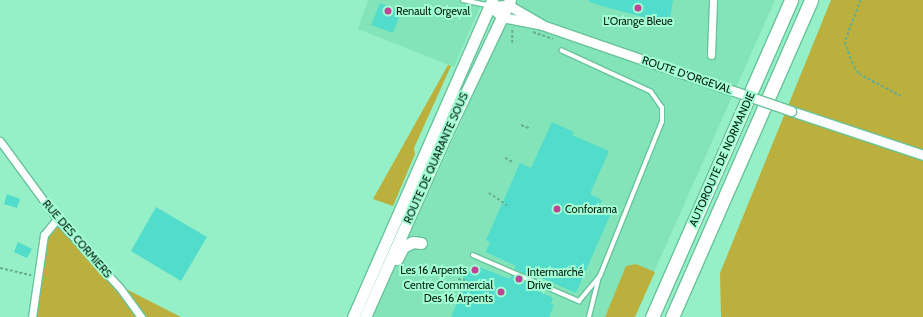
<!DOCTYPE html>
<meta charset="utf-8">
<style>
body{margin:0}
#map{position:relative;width:923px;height:317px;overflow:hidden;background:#96f0c7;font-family:Cabin,sans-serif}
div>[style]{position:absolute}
.built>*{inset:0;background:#82e4b8}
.green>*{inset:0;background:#bbb03e}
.building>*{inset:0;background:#51dccb}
.path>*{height:1.5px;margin-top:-0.75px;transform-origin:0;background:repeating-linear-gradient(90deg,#67ad8d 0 3px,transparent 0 5px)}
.roads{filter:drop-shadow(1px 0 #68c39b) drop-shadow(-1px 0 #68c39b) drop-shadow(0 1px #68c39b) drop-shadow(0 -1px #68c39b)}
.service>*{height:3.5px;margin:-1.75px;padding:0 1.75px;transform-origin:1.75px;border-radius:1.75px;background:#fff}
.minor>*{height:7px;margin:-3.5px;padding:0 3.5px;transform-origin:3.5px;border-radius:3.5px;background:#fff}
.tertiary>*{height:9px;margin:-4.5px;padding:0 4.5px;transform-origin:4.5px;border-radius:4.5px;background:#fff}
.primary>*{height:11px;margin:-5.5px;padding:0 5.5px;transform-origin:5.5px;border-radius:5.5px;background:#fff}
.motorway>*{height:13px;margin:-6.5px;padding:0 6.5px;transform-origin:6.5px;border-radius:6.5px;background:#fff}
.bridges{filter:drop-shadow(1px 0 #68c39b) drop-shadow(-1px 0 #68c39b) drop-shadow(0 1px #68c39b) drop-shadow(0 -1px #68c39b)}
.tertiary-bridge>*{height:9px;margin:-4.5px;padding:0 4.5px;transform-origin:4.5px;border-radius:4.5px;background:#fff}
.dots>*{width:11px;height:11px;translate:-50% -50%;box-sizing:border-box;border:2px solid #a3fed4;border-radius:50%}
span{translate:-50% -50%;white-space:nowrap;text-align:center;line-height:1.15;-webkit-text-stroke:4px #a3fed4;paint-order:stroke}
.poi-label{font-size:11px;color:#001c11}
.left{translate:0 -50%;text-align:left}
.right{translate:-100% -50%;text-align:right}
.street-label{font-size:11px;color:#001c11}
</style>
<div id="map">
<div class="built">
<i style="clip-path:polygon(368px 0,483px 0,454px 67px,358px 29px)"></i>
<i style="clip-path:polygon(516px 0,775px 0,634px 317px,373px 317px)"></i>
</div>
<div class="green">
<i style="clip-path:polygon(831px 0,923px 0,923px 317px,721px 317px,720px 273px)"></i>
<i style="clip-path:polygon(448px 65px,451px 66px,414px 148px,415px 154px,393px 206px,373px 199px)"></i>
<i style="clip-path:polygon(57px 214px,126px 289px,181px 317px,29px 317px,34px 303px,42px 232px)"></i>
<i style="clip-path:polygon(636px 264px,655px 272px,635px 317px,605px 317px,626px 266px)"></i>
</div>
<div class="building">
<i style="clip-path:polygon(589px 0,673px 0,669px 24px,602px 6px,589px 2px)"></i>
<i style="clip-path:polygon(380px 3px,401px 12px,393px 33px,371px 25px)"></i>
<i style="clip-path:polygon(552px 122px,574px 132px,572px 135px,609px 151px,590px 194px,602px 200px,600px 205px,612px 211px,576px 293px,530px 273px,529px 276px,514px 269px,516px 266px,486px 252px,490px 242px,486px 240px,520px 163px,531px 168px)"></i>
<i style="clip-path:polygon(7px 194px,20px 199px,17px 208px,4px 204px)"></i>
<i style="clip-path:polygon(156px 207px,207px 237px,181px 281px,131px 251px)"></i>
<i style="clip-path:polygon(18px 242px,32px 249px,27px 258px,14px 252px)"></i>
<i style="clip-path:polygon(474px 265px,510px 279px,512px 275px,526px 282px,525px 285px,553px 298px,551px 304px,554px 305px,549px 317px,451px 317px,467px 281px,463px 279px,464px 275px,467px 270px,471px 272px)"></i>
</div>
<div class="path">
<i style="left:861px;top:0;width:45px;rotate:110.9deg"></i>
<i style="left:845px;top:42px;width:21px;rotate:71deg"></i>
<i style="left:852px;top:62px;width:14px;rotate:60deg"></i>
<i style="left:859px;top:74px;width:47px;rotate:27.6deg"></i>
<i style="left:533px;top:32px;width:21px;rotate:19deg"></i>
<i style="left:512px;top:43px;width:15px;rotate:-90deg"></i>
<i style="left:521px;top:125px;width:9px;rotate:21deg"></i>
<i style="left:505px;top:158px;width:9px;rotate:27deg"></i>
<i style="left:489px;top:193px;width:22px;rotate:34deg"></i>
<i style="left:0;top:268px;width:32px;rotate:13deg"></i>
<i style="left:458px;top:279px;width:7px;rotate:8deg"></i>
</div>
<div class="roads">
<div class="service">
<i style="left:463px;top:0;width:25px;rotate:12deg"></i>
<i style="left:473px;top:255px;width:116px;rotate:23.5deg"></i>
<i style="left:579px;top:301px;width:33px;rotate:-50deg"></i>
<i style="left:600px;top:276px;width:166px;rotate:-68.1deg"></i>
<i style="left:662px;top:122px;width:14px;rotate:-90deg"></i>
<i style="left:662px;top:108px;width:19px;rotate:-125deg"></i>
<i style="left:651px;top:92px;width:98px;rotate:-155.3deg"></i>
<i style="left:589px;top:317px;width:41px;rotate:-76deg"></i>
</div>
<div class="minor">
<i style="left:711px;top:55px;width:55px;rotate:-87.9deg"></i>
<i style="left:0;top:141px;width:97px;rotate:53.8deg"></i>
<i style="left:57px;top:219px;width:93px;rotate:47.6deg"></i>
<i style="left:120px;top:288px;width:36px;rotate:54deg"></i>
<i style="left:32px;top:317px;width:83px;rotate:-81.7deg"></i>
<i style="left:44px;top:235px;width:21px;rotate:-51deg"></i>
</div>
<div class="tertiary">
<i style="left:489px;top:6px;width:19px;rotate:-3deg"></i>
<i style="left:508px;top:5px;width:39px;rotate:30deg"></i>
<i style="left:542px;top:25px;width:197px;rotate:19deg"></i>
<i style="left:489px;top:6px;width:17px;rotate:40deg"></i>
<i style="left:502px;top:17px;width:38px;rotate:11deg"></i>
<i style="left:791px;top:111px;width:139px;rotate:18.4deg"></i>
</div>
<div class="primary">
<i style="left:397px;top:259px;width:13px;rotate:-63deg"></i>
<i style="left:403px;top:247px;width:11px;rotate:-27deg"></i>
<i style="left:413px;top:242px;width:8px;rotate:7deg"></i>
<i style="left:353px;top:317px;width:346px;rotate:-66.3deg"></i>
<i style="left:365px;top:317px;width:199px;rotate:-66deg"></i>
<i style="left:446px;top:135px;width:149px;rotate:-64.6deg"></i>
</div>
<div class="motorway">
<i style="left:652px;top:317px;width:346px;rotate:-66.3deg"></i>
<i style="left:672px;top:317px;width:346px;rotate:-66.3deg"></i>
</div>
</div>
<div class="bridges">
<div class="tertiary-bridge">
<i style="left:728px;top:89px;width:67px;rotate:19.2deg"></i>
</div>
</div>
<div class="dots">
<i style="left:638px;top:8px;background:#bf4496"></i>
<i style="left:388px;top:11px;background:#bf4496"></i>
<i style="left:557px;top:209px;background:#bf4496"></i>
<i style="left:475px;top:270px;background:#bf4496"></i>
<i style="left:519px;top:279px;background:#bf4496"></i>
<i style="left:501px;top:292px;background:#bf4496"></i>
</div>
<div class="poi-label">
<span class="left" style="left:396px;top:11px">Renault Orgeval</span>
<span style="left:638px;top:21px">L'Orange Bleue</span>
<span class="left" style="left:565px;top:209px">Conforama</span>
<span class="right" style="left:467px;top:270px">Les 16 Arpents</span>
<span class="left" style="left:527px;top:279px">Intermarché<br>Drive</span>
<span class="right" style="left:493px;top:292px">Centre Commercial<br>Des 16 Arpents</span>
</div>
<div class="street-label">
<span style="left:687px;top:75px;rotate:19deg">ROUTE D'ORGEVAL</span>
<span style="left:436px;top:158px;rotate:-66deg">ROUTE DE QUARANTE SOUS</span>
<span style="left:722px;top:159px;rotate:-66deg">AUTOROUTE DE NORMANDIE</span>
<span style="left:77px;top:239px;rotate:49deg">RUE DES CORMIERS</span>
</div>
</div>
